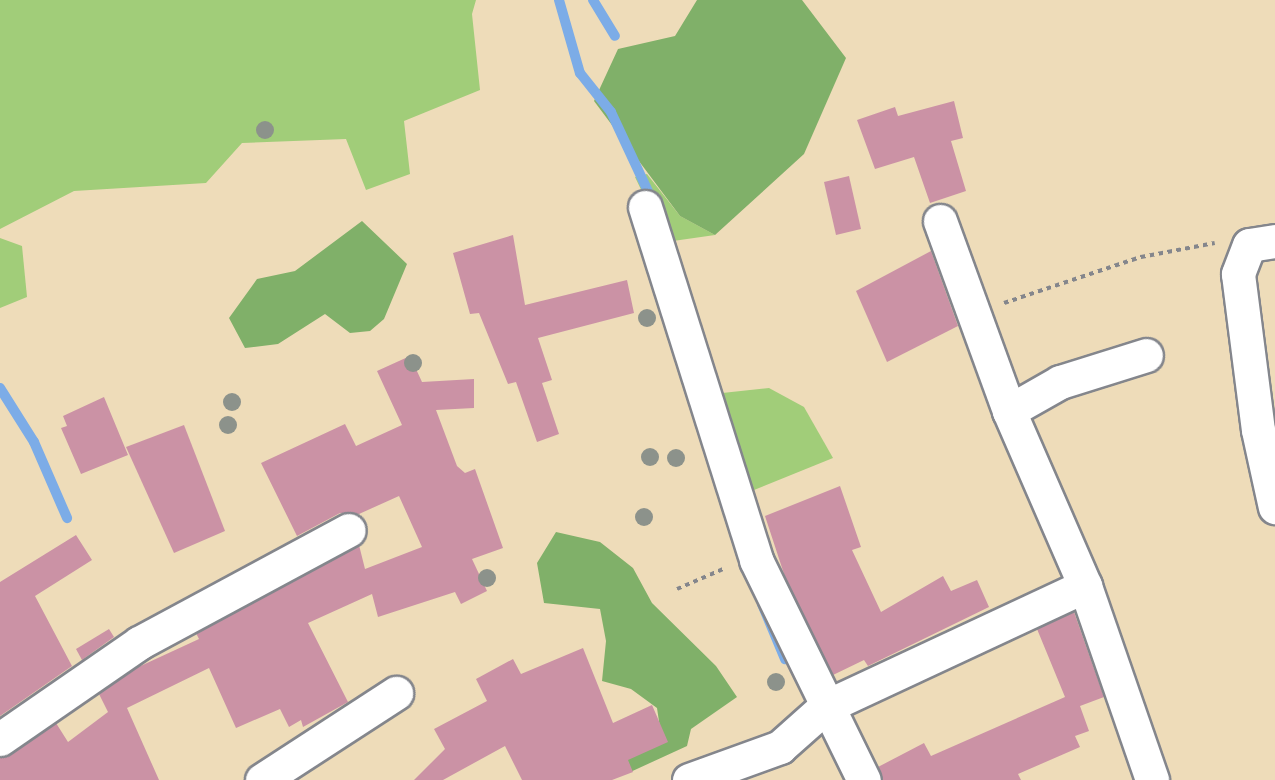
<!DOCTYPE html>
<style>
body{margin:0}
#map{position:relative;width:1275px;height:780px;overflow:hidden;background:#eedcb9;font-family:"Indie Flower",sans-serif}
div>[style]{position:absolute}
.green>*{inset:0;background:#a1cd79}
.forest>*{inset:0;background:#80b069}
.stream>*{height:10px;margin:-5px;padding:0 5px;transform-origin:5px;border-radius:5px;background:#7cace7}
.building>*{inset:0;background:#cb92a5}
.path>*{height:4px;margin-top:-2px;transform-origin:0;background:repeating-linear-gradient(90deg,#84868c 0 4.5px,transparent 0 9px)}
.roads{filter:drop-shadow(2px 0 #84868c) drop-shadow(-2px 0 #84868c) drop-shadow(0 2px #84868c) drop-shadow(0 -2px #84868c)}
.minor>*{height:33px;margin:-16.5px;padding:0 16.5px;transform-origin:16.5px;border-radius:16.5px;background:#fff}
.trees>*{width:18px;height:18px;margin:-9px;border-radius:50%;background:#8c928b}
span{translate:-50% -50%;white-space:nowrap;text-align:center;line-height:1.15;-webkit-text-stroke:4.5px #fcf5e5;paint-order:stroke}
</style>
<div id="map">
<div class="green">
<i style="clip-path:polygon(0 0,476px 0,472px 14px,480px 90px,404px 121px,410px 174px,366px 190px,346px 139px,242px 143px,206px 183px,74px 191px,0 229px)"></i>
<i style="clip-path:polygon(647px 174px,680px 216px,715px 235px,666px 242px,635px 177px)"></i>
<i style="clip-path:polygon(0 238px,22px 246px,27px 297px,0 308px)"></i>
<i style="clip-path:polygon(769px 388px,804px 407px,833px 458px,744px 494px,713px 394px)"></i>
</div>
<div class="forest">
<i style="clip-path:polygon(697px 0,802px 0,846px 58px,804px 154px,715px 235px,680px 216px,594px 101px,618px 49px,675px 36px)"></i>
<i style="clip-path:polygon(362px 221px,407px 264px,384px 319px,370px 331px,350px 333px,325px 314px,278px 344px,245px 348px,229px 318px,257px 279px,295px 271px)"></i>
<i style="clip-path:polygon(556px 532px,600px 542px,633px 568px,652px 603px,716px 666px,737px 697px,691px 729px,687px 746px,626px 774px,628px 754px,661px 735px,657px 708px,631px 689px,602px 681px,606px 641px,600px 609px,544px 603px,537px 563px)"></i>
</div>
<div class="stream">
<i style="left:559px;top:0;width:76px;rotate:74deg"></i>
<i style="left:580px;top:73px;width:50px;rotate:51.5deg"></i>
<i style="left:611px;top:112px;width:99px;rotate:65deg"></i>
<i style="left:593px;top:0;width:42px;rotate:58.6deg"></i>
<i style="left:0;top:388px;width:64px;rotate:57.8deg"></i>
<i style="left:34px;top:442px;width:83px;rotate:66.5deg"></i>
<i style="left:762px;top:604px;width:60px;rotate:67.3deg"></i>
</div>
<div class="building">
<i style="clip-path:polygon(954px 101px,963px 138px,951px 141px,966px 191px,930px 203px,914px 157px,875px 169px,857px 120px,895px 107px,898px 116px)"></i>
<i style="clip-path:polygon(849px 176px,861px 229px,836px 235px,824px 182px)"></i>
<i style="clip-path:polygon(513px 235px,525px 305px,627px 280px,634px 313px,538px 338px,552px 380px,542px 383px,559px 434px,537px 442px,516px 382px,508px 384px,479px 313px,470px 314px,453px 253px)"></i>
<i style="clip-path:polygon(931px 251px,958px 326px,887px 362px,856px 291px)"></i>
<i style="clip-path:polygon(410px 356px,422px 382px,474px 379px,474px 408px,436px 410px,457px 466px,465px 473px,475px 469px,503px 548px,472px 559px,487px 591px,461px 604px,455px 592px,378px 617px,372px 594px,308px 623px,348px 702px,303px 727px,301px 720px,289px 727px,280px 709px,236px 728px,209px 668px,127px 708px,159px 780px,0 780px,0 757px,56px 723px,68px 742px,108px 712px,99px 694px,134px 669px,199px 639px,196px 633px,359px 545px,365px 569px,422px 547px,399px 496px,359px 514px,340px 513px,297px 536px,261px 463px,345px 424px,356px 446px,402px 425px,377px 371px)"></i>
<i style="clip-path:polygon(104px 397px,128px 455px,81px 474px,61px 428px,67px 426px,63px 416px)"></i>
<i style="clip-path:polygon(184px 425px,225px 531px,174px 553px,126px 447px)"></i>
<i style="clip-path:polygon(840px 486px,861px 547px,852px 550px,881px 612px,943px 576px,951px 591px,977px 580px,989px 607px,868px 666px,864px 660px,833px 675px,785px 577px,765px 516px)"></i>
<i style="clip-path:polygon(76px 535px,92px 560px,35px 596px,72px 666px,0 716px,0 582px)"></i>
<i style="clip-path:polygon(1074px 612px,1104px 697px,1080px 706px,1089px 731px,1075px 736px,1080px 747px,1018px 774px,1021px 780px,883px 780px,878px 767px,924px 743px,931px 756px,1065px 697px,1037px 629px)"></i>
<i style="clip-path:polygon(109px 629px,114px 637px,82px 660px,76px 649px)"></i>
<i style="clip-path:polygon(583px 648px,613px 723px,652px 705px,668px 742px,628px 760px,633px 772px,612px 780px,522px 780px,505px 746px,443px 780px,414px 780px,445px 749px,434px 729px,487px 701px,476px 679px,513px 659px,521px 674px)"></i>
</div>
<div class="path">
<i style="left:1004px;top:303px;width:145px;rotate:-18.6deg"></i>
<i style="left:1141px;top:257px;width:75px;rotate:-10.7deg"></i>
<i style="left:677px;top:589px;width:50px;rotate:-23.5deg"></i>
</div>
<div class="roads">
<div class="minor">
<i style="left:645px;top:207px;width:370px;rotate:72.5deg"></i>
<i style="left:756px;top:560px;width:245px;rotate:63.9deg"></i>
<i style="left:940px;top:221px;width:202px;rotate:70deg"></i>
<i style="left:1009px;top:411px;width:191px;rotate:66.5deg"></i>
<i style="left:1085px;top:586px;width:205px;rotate:70.9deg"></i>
<i style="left:1275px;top:241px;width:26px;rotate:171deg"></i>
<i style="left:1249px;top:245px;width:31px;rotate:111deg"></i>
<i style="left:1238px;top:274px;width:157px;rotate:82.7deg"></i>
<i style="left:1258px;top:430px;width:79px;rotate:77.6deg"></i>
<i style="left:1009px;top:411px;width:59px;rotate:-29.6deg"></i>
<i style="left:1060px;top:382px;width:90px;rotate:-17.4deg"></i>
<i style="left:0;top:739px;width:169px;rotate:-34.6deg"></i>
<i style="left:139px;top:643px;width:238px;rotate:-28.3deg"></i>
<i style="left:262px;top:780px;width:160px;rotate:-33deg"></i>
<i style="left:689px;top:780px;width:97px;rotate:-19.9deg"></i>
<i style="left:780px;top:747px;width:60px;rotate:-41.6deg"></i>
<i style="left:825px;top:707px;width:287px;rotate:-25deg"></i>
</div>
</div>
<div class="trees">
<i style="left:265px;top:130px"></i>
<i style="left:647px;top:318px"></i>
<i style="left:413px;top:363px"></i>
<i style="left:232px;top:402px"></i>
<i style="left:228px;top:425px"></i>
<i style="left:650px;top:457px"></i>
<i style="left:676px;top:458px"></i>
<i style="left:644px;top:517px"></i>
<i style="left:487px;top:578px"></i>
<i style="left:776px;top:682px"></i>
</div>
</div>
